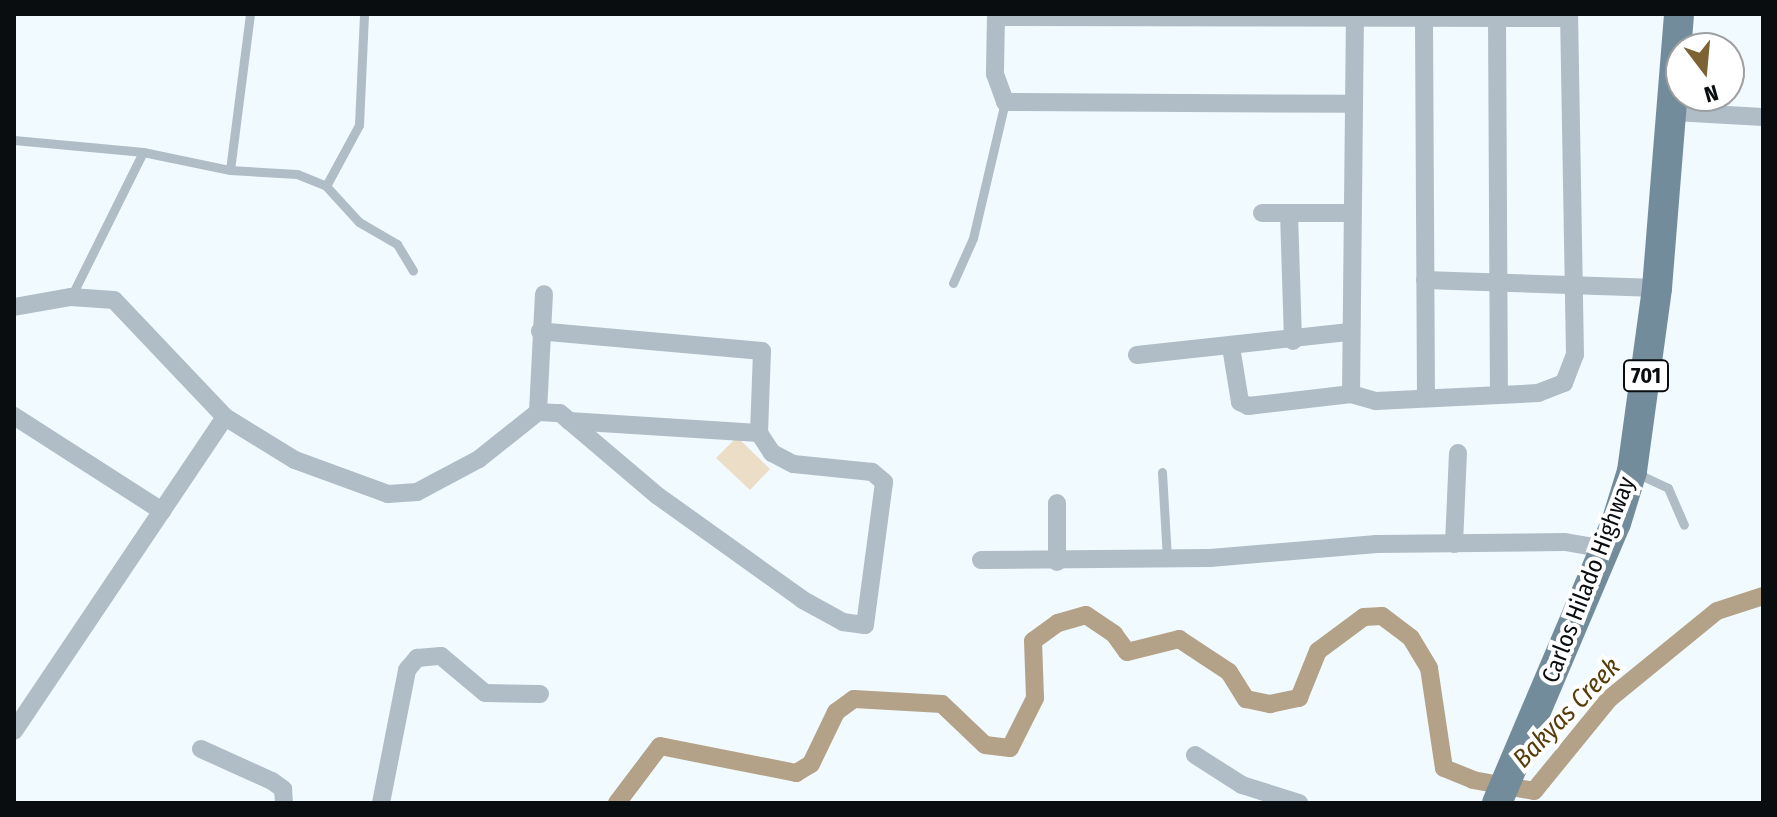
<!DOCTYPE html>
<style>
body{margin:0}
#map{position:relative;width:1777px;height:817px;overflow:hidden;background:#f1faff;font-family:"Fira Sans Condensed",sans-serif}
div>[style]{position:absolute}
.green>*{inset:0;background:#ebddc6}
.canal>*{height:18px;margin:-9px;padding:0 9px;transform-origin:9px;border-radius:9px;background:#b3a287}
.lane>*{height:9px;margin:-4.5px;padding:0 4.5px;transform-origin:4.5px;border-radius:4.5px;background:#b0bdc6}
.street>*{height:18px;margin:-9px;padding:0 9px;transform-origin:9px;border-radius:9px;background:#b0bdc6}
.primary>*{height:30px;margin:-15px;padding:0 15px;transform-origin:15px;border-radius:15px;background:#738c9b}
span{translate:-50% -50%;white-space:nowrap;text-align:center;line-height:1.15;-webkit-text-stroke:8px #fff;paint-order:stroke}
.shield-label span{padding:2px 6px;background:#fff;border:2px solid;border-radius:6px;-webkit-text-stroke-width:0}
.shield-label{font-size:22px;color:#090d10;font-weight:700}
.street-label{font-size:24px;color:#090d10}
.water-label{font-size:26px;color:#563d0a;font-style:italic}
.frame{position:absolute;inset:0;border:16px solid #090d10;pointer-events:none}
.north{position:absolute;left:1665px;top:32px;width:80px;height:80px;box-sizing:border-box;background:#fff;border:2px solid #9d9e9f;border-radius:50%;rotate:164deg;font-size:22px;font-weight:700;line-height:32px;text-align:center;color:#090d10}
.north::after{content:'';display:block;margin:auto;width:28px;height:36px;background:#7d6334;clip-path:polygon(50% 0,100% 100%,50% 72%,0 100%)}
</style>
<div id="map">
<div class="green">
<i style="clip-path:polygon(737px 437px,770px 469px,750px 490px,716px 458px)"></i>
</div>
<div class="canal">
<i style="left:617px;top:803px;width:71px;rotate:-53deg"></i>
<i style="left:660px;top:746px;width:139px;rotate:11.2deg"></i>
<i style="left:796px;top:773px;width:17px;rotate:-31deg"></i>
<i style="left:811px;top:764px;width:58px;rotate:-64.3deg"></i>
<i style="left:836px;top:712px;width:22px;rotate:-36deg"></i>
<i style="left:854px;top:699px;width:88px;rotate:3.3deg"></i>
<i style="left:942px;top:704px;width:59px;rotate:43.6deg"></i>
<i style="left:985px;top:745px;width:25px;rotate:7deg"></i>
<i style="left:1010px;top:748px;width:56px;rotate:-63.4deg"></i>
<i style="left:1035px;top:698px;width:57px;rotate:-92deg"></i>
<i style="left:1033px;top:641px;width:31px;rotate:-36deg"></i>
<i style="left:1058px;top:623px;width:29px;rotate:-16deg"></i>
<i style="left:1086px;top:615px;width:34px;rotate:34deg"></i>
<i style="left:1114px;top:634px;width:22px;rotate:54deg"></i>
<i style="left:1127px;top:652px;width:54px;rotate:-14deg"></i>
<i style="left:1179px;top:639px;width:60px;rotate:33.4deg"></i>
<i style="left:1229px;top:672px;width:32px;rotate:58deg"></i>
<i style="left:1246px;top:699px;width:25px;rotate:12deg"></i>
<i style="left:1270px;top:704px;width:30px;rotate:-12deg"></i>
<i style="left:1299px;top:698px;width:51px;rotate:-68deg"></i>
<i style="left:1318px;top:651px;width:57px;rotate:-36.5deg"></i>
<i style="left:1364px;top:617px;width:18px;rotate:-3deg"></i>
<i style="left:1382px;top:616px;width:36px;rotate:37deg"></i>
<i style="left:1411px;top:638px;width:35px;rotate:59deg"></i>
<i style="left:1429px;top:668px;width:101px;rotate:81.5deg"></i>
<i style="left:1444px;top:768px;width:31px;rotate:22deg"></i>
<i style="left:1473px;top:780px;width:62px;rotate:10.2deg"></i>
<i style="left:1534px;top:791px;width:119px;rotate:-50.8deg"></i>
<i style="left:1609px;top:699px;width:139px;rotate:-39.2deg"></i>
<i style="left:1717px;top:611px;width:48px;rotate:-18.1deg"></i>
</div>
<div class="lane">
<i style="left:14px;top:140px;width:130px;rotate:5.3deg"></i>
<i style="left:143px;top:152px;width:162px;rotate:116.4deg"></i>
<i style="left:143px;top:152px;width:89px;rotate:11.7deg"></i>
<i style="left:230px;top:170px;width:67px;rotate:3.4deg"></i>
<i style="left:297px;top:174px;width:31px;rotate:22deg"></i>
<i style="left:326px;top:186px;width:49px;rotate:47.5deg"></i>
<i style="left:359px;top:222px;width:44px;rotate:30.1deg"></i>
<i style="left:397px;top:244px;width:31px;rotate:59deg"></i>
<i style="left:230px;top:170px;width:157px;rotate:-82.7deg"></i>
<i style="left:326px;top:186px;width:69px;rotate:-61.6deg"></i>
<i style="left:359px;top:125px;width:111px;rotate:-87.4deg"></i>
<i style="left:953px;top:283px;width:49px;rotate:-66deg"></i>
<i style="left:973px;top:238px;width:140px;rotate:-76.8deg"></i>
<i style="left:1162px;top:472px;width:88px;rotate:86.7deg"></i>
<i style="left:1636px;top:473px;width:35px;rotate:25deg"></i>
<i style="left:1668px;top:488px;width:40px;rotate:66.6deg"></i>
</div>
<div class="street">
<i style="left:996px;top:14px;width:60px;rotate:91deg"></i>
<i style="left:995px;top:74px;width:30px;rotate:70deg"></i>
<i style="left:1005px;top:102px;width:348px;rotate:0.3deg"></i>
<i style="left:997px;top:17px;width:571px;rotate:0.1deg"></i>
<i style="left:1424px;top:19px;width:377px;rotate:89.7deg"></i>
<i style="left:1497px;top:20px;width:373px;rotate:89.7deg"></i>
<i style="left:1674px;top:112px;width:89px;rotate:3.2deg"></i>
<i style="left:1262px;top:213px;width:89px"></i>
<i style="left:1289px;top:213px;width:128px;rotate:88.2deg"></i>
<i style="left:1425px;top:280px;width:232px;rotate:2deg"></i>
<i style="left:14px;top:307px;width:58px;rotate:-10deg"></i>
<i style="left:71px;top:297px;width:43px;rotate:4deg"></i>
<i style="left:114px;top:300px;width:161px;rotate:46.5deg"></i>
<i style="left:225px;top:417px;width:82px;rotate:31.6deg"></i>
<i style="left:295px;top:460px;width:99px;rotate:20.1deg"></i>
<i style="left:388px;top:494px;width:29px;rotate:-4deg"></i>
<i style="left:417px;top:492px;width:70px;rotate:-28deg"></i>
<i style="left:479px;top:459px;width:75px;rotate:-38.5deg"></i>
<i style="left:538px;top:412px;width:22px;rotate:3deg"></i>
<i style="left:560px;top:413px;width:128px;rotate:40.3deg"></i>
<i style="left:658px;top:496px;width:178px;rotate:35.6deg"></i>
<i style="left:803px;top:600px;width:46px;rotate:28.8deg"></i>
<i style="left:843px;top:622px;width:22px;rotate:8deg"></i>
<i style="left:865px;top:625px;width:144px;rotate:-82.4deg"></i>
<i style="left:884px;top:482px;width:16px;rotate:-140deg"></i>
<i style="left:872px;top:472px;width:79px;rotate:-174.2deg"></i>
<i style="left:793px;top:464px;width:24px;rotate:-152deg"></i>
<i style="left:772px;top:453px;width:24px;rotate:-123deg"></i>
<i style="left:759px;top:433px;width:82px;rotate:-87.9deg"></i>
<i style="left:762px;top:351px;width:223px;rotate:-174.9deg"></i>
<i style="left:1231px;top:347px;width:56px;rotate:80.7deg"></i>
<i style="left:1240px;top:402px;width:9px;rotate:27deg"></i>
<i style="left:1248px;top:406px;width:104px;rotate:-6.6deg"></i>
<i style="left:1351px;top:394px;width:26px;rotate:16deg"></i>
<i style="left:1376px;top:401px;width:162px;rotate:-2.8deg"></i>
<i style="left:1538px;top:393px;width:28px;rotate:-21deg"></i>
<i style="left:1564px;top:383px;width:30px;rotate:-69deg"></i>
<i style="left:1575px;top:355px;width:341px;rotate:-91deg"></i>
<i style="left:1137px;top:355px;width:214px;rotate:-6.2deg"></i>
<i style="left:1351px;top:394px;width:376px;rotate:-89.4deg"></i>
<i style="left:538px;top:412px;width:118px;rotate:-87.1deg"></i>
<i style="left:14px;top:416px;width:176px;rotate:32.7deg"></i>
<i style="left:569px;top:421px;width:190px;rotate:3.6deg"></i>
<i style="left:1057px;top:503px;width:59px;rotate:90deg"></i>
<i style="left:1454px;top:544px;width:91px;rotate:-87.5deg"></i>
<i style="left:981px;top:560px;width:229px;rotate:-0.5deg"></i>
<i style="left:1210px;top:558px;width:167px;rotate:-4.8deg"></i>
<i style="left:1376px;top:544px;width:189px;rotate:-0.6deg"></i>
<i style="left:1565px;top:542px;width:42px;rotate:9.7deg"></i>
<i style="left:14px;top:731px;width:378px;rotate:-56.1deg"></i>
<i style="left:201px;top:749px;width:78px;rotate:24.3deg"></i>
<i style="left:272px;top:781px;width:14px;rotate:36deg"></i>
<i style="left:283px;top:789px;width:14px;rotate:86deg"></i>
<i style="left:1195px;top:755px;width:56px;rotate:32.6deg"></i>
<i style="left:1242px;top:785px;width:60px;rotate:17.5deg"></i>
<i style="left:381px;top:803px;width:136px;rotate:-78.9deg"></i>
<i style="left:407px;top:670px;width:16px;rotate:-50deg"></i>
<i style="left:417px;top:658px;width:24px;rotate:-5deg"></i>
<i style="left:441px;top:656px;width:57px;rotate:40.1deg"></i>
<i style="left:485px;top:693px;width:55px;rotate:1deg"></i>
</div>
<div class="primary">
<i style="left:1497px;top:803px;width:304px;rotate:-67deg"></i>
<i style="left:1616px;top:523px;width:54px;rotate:-72.9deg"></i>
<i style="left:1632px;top:471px;width:185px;rotate:-82.2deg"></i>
<i style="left:1657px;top:288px;width:275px;rotate:-85.4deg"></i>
</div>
<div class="shield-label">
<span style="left:1646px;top:376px">701</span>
</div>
<div class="street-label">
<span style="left:1589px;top:580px;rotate:-69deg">Carlos Hilado Highway</span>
</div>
<div class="water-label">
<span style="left:1567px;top:713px;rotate:-46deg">Bakyas Creek</span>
</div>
<div class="frame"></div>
<div class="north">N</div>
</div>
